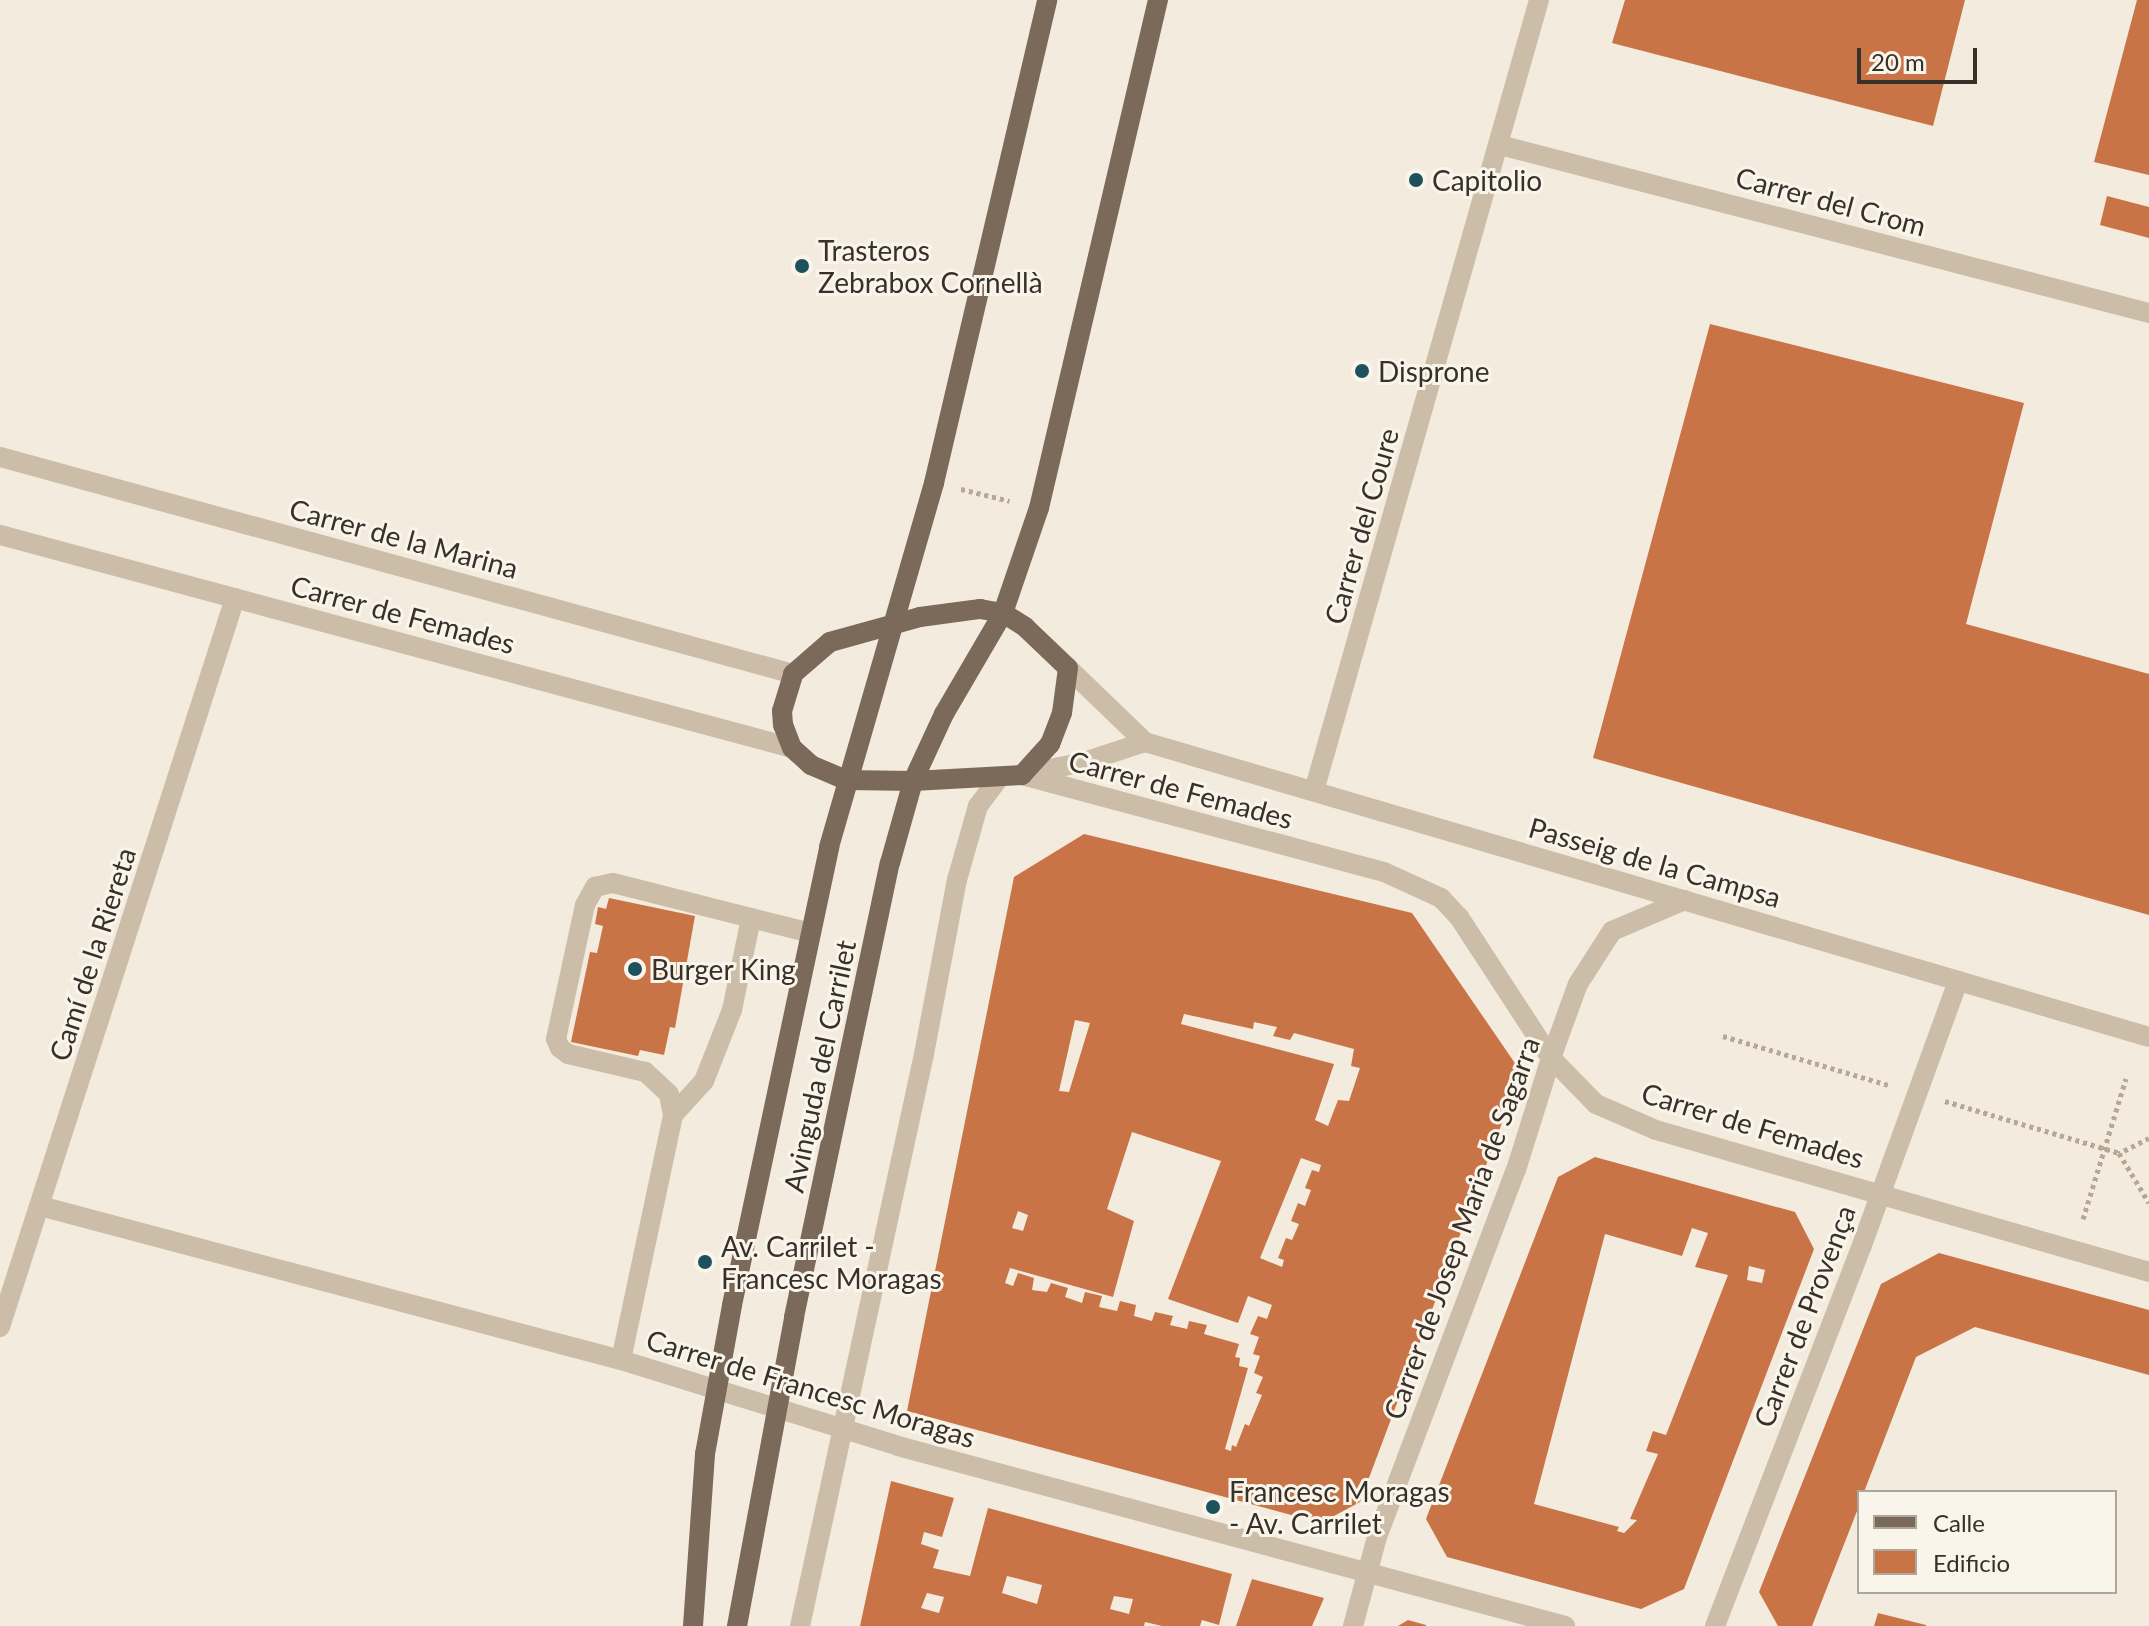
<!DOCTYPE html>
<meta charset="utf-8">
<style>
body{margin:0}
#map{position:relative;width:2149px;height:1626px;overflow:hidden;background:#f3ecde;font-family:Lato,sans-serif}
div>[style]{position:absolute}
.building>*{inset:0;background:#c97447}
.path>*{height:5px;margin-top:-2.5px;transform-origin:0;background:repeating-linear-gradient(90deg,#b8a793 0 4px,transparent 0 8px)}
.minor>*{height:20px;margin:-10px;padding:0 10px;transform-origin:10px;border-radius:10px;background:#ccbda9}
.major>*{height:20px;margin:-10px;padding:0 10px;transform-origin:10px;border-radius:10px;background:#7b695a}
.dots>*{width:22px;height:22px;translate:-50% -50%;box-sizing:border-box;border:4px solid #faf5eb;border-radius:50%}
span{translate:-50% -50%;white-space:nowrap;text-align:center;line-height:1.15;-webkit-text-stroke:6px #faf5eb;paint-order:stroke}
.poi-label{font-size:28px;color:#393029}
.left{translate:0 -50%;text-align:left}
.street-label{font-size:28px;color:#393029}
.legend{position:absolute;left:1857px;top:1490px;width:260px;height:104px;box-sizing:border-box;background:#faf5eb;border:2px solid #ada69d;margin:0;padding:10px 14px;list-style:none;font-size:24px;color:#393029}
.legend li{display:flex;align-items:center;gap:16px;height:40px}
.legend b{width:40px;border:2px solid #ada69d}
.scale{position:absolute;left:1857px;top:48px;width:120px;height:36px;box-sizing:border-box;border:4px solid #393029;border-top:0;padding-left:10px;font-size:24px;line-height:28px;white-space:nowrap;color:#393029;-webkit-text-stroke:6px #faf5eb;paint-order:stroke}
</style>
<div id="map">
<div class="building">
<i style="clip-path:polygon(1625px 0,1965px 0,1933px 126px,1612px 43px)"></i>
<i style="clip-path:polygon(2137px 0,2149px 0,2149px 175px,2094px 162px)"></i>
<i style="clip-path:polygon(2107px 196px,2149px 207px,2149px 238px,2100px 225px)"></i>
<i style="clip-path:polygon(1710px 324px,2024px 403px,1966px 624px,2149px 674px,2149px 915px,1593px 758px)"></i>
<i style="clip-path:polygon(evenodd,1084px 834px,1412px 913px,1521px 1072px,1360px 1502px,1321px 1523px,907px 1411px,1014px 877px,1084px 834px,1184px 1014px,1253px 1029px,1254px 1022px,1277px 1027px,1273px 1036px,1290px 1040px,1294px 1033px,1354px 1049px,1351px 1066px,1360px 1068px,1349px 1101px,1338px 1100px,1328px 1126px,1315px 1120px,1334px 1064px,1181px 1024px,1184px 1014px,1084px 834px,1075px 1020px,1090px 1023px,1069px 1092px,1059px 1091px,1075px 1020px,1084px 834px,1132px 1132px,1221px 1161px,1168px 1299px,1238px 1323px,1248px 1296px,1272px 1305px,1267px 1319px,1258px 1316px,1250px 1334px,1259px 1337px,1253px 1354px,1260px 1356px,1254px 1373px,1263px 1377px,1256px 1393px,1262px 1395px,1249px 1426px,1245px 1424px,1236px 1447px,1232px 1445px,1231px 1451px,1225px 1449px,1248px 1368px,1239px 1366px,1240px 1358px,1235px 1357px,1239px 1344px,1204px 1334px,1207px 1325px,1189px 1321px,1187px 1329px,1170px 1325px,1173px 1316px,1155px 1312px,1152px 1321px,1134px 1316px,1136px 1305px,1120px 1301px,1117px 1311px,1099px 1307px,1102px 1296px,1085px 1292px,1082px 1303px,1065px 1297px,1068px 1288px,1051px 1283px,1047px 1292px,1032px 1290px,1034px 1278px,1018px 1273px,1013px 1286px,1005px 1283px,1010px 1268px,1113px 1297px,1134px 1221px,1107px 1209px,1132px 1132px,1084px 834px,1301px 1158px,1321px 1165px,1319px 1172px,1312px 1170px,1305px 1188px,1311px 1190px,1305px 1206px,1298px 1203px,1291px 1221px,1299px 1224px,1292px 1240px,1286px 1238px,1278px 1258px,1284px 1260px,1282px 1267px,1260px 1258px,1301px 1158px,1084px 834px,1018px 1211px,1028px 1215px,1023px 1231px,1012px 1228px,1018px 1211px)"></i>
<i style="clip-path:polygon(609px 898px,695px 916px,675px 1028px,670px 1027px,664px 1055px,640px 1050px,638px 1056px,571px 1042px,590px 952px,597px 953px,603px 926px,595px 924px,598px 907px,606px 909px)"></i>
<i style="clip-path:polygon(evenodd,1595px 1157px,1795px 1212px,1814px 1249px,1684px 1589px,1641px 1609px,1447px 1557px,1426px 1519px,1558px 1177px,1595px 1157px,1692px 1228px,1708px 1233px,1695px 1267px,1728px 1275px,1666px 1435px,1653px 1431px,1646px 1451px,1658px 1454px,1630px 1519px,1637px 1520px,1624px 1533px,1617px 1531px,1619px 1527px,1534px 1504px,1605px 1234px,1682px 1256px,1692px 1228px,1595px 1157px,1749px 1266px,1765px 1270px,1762px 1283px,1747px 1280px,1749px 1266px)"></i>
<i style="clip-path:polygon(1939px 1253px,2149px 1310px,2149px 1375px,1975px 1327px,1916px 1357px,1864px 1492px,1859px 1492px,1859px 1506px,1812px 1626px,1778px 1626px,1759px 1592px,1881px 1284px)"></i>
<i style="clip-path:polygon(evenodd,891px 1481px,954px 1498px,942px 1537px,924px 1532px,921px 1544px,939px 1550px,933px 1568px,970px 1576px,988px 1508px,1232px 1574px,1219px 1625px,1202px 1620px,1200px 1626px,1162px 1626px,1145px 1622px,1144px 1626px,860px 1626px,891px 1481px,1007px 1576px,1042px 1585px,1037px 1604px,1002px 1593px,1007px 1576px,891px 1481px,927px 1593px,944px 1597px,939px 1613px,921px 1608px,927px 1593px,891px 1481px,1114px 1596px,1133px 1599px,1129px 1614px,1110px 1609px,1114px 1596px)"></i>
<i style="clip-path:polygon(1252px 1579px,1324px 1598px,1312px 1626px,1236px 1626px)"></i>
<i style="clip-path:polygon(1878px 1613px,1926px 1625px,1926px 1626px,1874px 1626px)"></i>
<i style="clip-path:polygon(1408px 1620px,1426px 1625px,1426px 1626px,1398px 1626px)"></i>
</div>
<div class="path">
<i style="left:961px;top:489px;width:50px;rotate:13.8deg"></i>
<i style="left:1723px;top:1036px;width:172px;rotate:16.5deg"></i>
<i style="left:1945px;top:1101px;width:182px;rotate:16.6deg"></i>
<i style="left:2149px;top:1138px;width:34px;rotate:153deg"></i>
<i style="left:2119px;top:1153px;width:58px;rotate:59deg"></i>
<i style="left:2083px;top:1219px;width:147px;rotate:-73deg"></i>
</div>
<div class="minor">
<i style="left:1500px;top:145px;width:670px;rotate:14.51deg"></i>
<i style="left:0;top:457px;width:822px;rotate:15.3deg"></i>
<i style="left:0;top:535px;width:820px;rotate:15.05deg"></i>
<i style="left:1068px;top:668px;width:107px;rotate:43.9deg"></i>
<i style="left:1145px;top:742px;width:1046px;rotate:16.37deg"></i>
<i style="left:1026px;top:774px;width:59px;rotate:-11.7deg"></i>
<i style="left:1084px;top:762px;width:64px;rotate:-18.2deg"></i>
<i style="left:1022px;top:775px;width:375px;rotate:15deg"></i>
<i style="left:1384px;top:872px;width:63px;rotate:24.5deg"></i>
<i style="left:1441px;top:898px;width:26px;rotate:47deg"></i>
<i style="left:1459px;top:917px;width:168px;rotate:56.9deg"></i>
<i style="left:1551px;top:1058px;width:64px;rotate:45.6deg"></i>
<i style="left:1596px;top:1104px;width:65px;rotate:23.4deg"></i>
<i style="left:1656px;top:1130px;width:513px;rotate:16.07deg"></i>
<i style="left:1314px;top:791px;width:822px;rotate:-74.12deg"></i>
<i style="left:673px;top:1115px;width:21px;rotate:-101deg"></i>
<i style="left:669px;top:1094px;width:33px;rotate:-137deg"></i>
<i style="left:645px;top:1072px;width:79px;rotate:-166.8deg"></i>
<i style="left:568px;top:1054px;width:10px;rotate:-143deg"></i>
<i style="left:560px;top:1048px;width:10px;rotate:-114deg"></i>
<i style="left:556px;top:1039px;width:137px;rotate:-77.8deg"></i>
<i style="left:585px;top:905px;width:21px;rotate:-61deg"></i>
<i style="left:595px;top:887px;width:18px;rotate:-13deg"></i>
<i style="left:613px;top:883px;width:142px;rotate:14.2deg"></i>
<i style="left:40px;top:1206px;width:601px;rotate:14.85deg"></i>
<i style="left:621px;top:1360px;width:290px;rotate:17.2deg"></i>
<i style="left:898px;top:1446px;width:691px;rotate:15.1deg"></i>
<i style="left:0;top:1327px;width:766px;rotate:-72.13deg"></i>
<i style="left:621px;top:1360px;width:250px;rotate:-78deg"></i>
<i style="left:673px;top:1115px;width:46px;rotate:-47.6deg"></i>
<i style="left:704px;top:1081px;width:76px;rotate:-68.5deg"></i>
<i style="left:732px;top:1010px;width:94px;rotate:-78.3deg"></i>
<i style="left:751px;top:918px;width:62px;rotate:14deg"></i>
<i style="left:800px;top:1626px;width:585px;rotate:-77.77deg"></i>
<i style="left:924px;top:1054px;width:177px;rotate:-79.3deg"></i>
<i style="left:957px;top:880px;width:77px;rotate:-74.2deg"></i>
<i style="left:978px;top:806px;width:36px;rotate:-53deg"></i>
<i style="left:1353px;top:1626px;width:92px;rotate:-74.9deg"></i>
<i style="left:1377px;top:1537px;width:392px;rotate:-69.3deg"></i>
<i style="left:1516px;top:1170px;width:117px;rotate:-72.6deg"></i>
<i style="left:1551px;top:1058px;width:79px;rotate:-70deg"></i>
<i style="left:1578px;top:984px;width:63px;rotate:-57.3deg"></i>
<i style="left:1612px;top:931px;width:79px;rotate:-23deg"></i>
<i style="left:1715px;top:1626px;width:408px;rotate:-68.9deg"></i>
<i style="left:1862px;top:1245px;width:281px;rotate:-70deg"></i>
</div>
<div class="major">
<i style="left:980px;top:609px;width:23px;rotate:10deg"></i>
<i style="left:1003px;top:613px;width:26px;rotate:32deg"></i>
<i style="left:1025px;top:627px;width:59px;rotate:43.6deg"></i>
<i style="left:1068px;top:668px;width:45px;rotate:97.6deg"></i>
<i style="left:1062px;top:713px;width:33px;rotate:111deg"></i>
<i style="left:1050px;top:744px;width:42px;rotate:132.1deg"></i>
<i style="left:1022px;top:775px;width:109px;rotate:176.8deg"></i>
<i style="left:913px;top:781px;width:67px;rotate:-179.1deg"></i>
<i style="left:846px;top:780px;width:38px;rotate:-157deg"></i>
<i style="left:811px;top:765px;width:25px;rotate:-138deg"></i>
<i style="left:792px;top:748px;width:25px;rotate:-111deg"></i>
<i style="left:783px;top:725px;width:14px;rotate:-94deg"></i>
<i style="left:782px;top:711px;width:39px;rotate:-73deg"></i>
<i style="left:793px;top:674px;width:49px;rotate:-40.9deg"></i>
<i style="left:830px;top:642px;width:93px;rotate:-15.5deg"></i>
<i style="left:920px;top:617px;width:61px;rotate:-7.6deg"></i>
<i style="left:693px;top:1626px;width:172px;rotate:-86deg"></i>
<i style="left:705px;top:1454px;width:151px;rotate:-79.7deg"></i>
<i style="left:732px;top:1305px;width:468px;rotate:-78deg"></i>
<i style="left:829px;top:847px;width:379px;rotate:-73.9deg"></i>
<i style="left:934px;top:483px;width:496px;rotate:-76.8deg"></i>
<i style="left:737px;top:1626px;width:314px;rotate:-79.5deg"></i>
<i style="left:794px;top:1317px;width:464px;rotate:-78.1deg"></i>
<i style="left:890px;top:863px;width:85px;rotate:-74.3deg"></i>
<i style="left:913px;top:781px;width:74px;rotate:-65.2deg"></i>
<i style="left:944px;top:714px;width:117px;rotate:-59.7deg"></i>
<i style="left:1003px;top:613px;width:111px;rotate:-71.1deg"></i>
<i style="left:1039px;top:508px;width:522px;rotate:-76.82deg"></i>
</div>
<div class="dots">
<i style="left:1416px;top:180px;background:#1d515c"></i>
<i style="left:802px;top:266px;background:#1d515c"></i>
<i style="left:1362px;top:371px;background:#1d515c"></i>
<i style="left:635px;top:969px;background:#1d515c"></i>
<i style="left:705px;top:1262px;background:#1d515c"></i>
<i style="left:1213px;top:1507px;background:#1d515c"></i>
</div>
<div class="poi-label">
<span class="left" style="left:1432px;top:180px">Capitolio</span>
<span class="left" style="left:818px;top:266px">Trasteros<br>Zebrabox Cornellà</span>
<span class="left" style="left:1378px;top:371px">Disprone</span>
<span class="left" style="left:651px;top:969px">Burger King</span>
<span class="left" style="left:721px;top:1262px">Av. Carrilet -<br>Francesc Moragas</span>
<span class="left" style="left:1229px;top:1507px">Francesc Moragas<br>- Av. Carrilet</span>
</div>
<div class="street-label">
<span style="left:1831px;top:201px;rotate:15deg">Carrer del Crom</span>
<span style="left:1361px;top:526px;rotate:-74deg">Carrer del Coure</span>
<span style="left:404px;top:538px;rotate:15deg">Carrer de la Marina</span>
<span style="left:403px;top:614px;rotate:15deg">Carrer de Femades</span>
<span style="left:1181px;top:789px;rotate:15deg">Carrer de Femades</span>
<span style="left:1655px;top:862px;rotate:16deg">Passeig de la Campsa</span>
<span style="left:92px;top:954px;rotate:-72deg">Camí de la Riereta</span>
<span style="left:819px;top:1066px;rotate:-78deg">Avinguda del Carrilet</span>
<span style="left:1753px;top:1125px;rotate:17deg">Carrer de Femades</span>
<span style="left:1461px;top:1228px;rotate:-70deg">Carrer de Josep Maria de Sagarra</span>
<span style="left:1804px;top:1316px;rotate:-69deg">Carrer de Provença</span>
<span style="left:811px;top:1388px;rotate:17deg">Carrer de Francesc Moragas</span>
</div>
<ul class="legend">
<li><b style="height:10px;background:#7b695a"></b>Calle</li>
<li><b style="height:22px;background:#c97447"></b>Edificio</li>
</ul>
<div class="scale">20 m</div>
</div>
